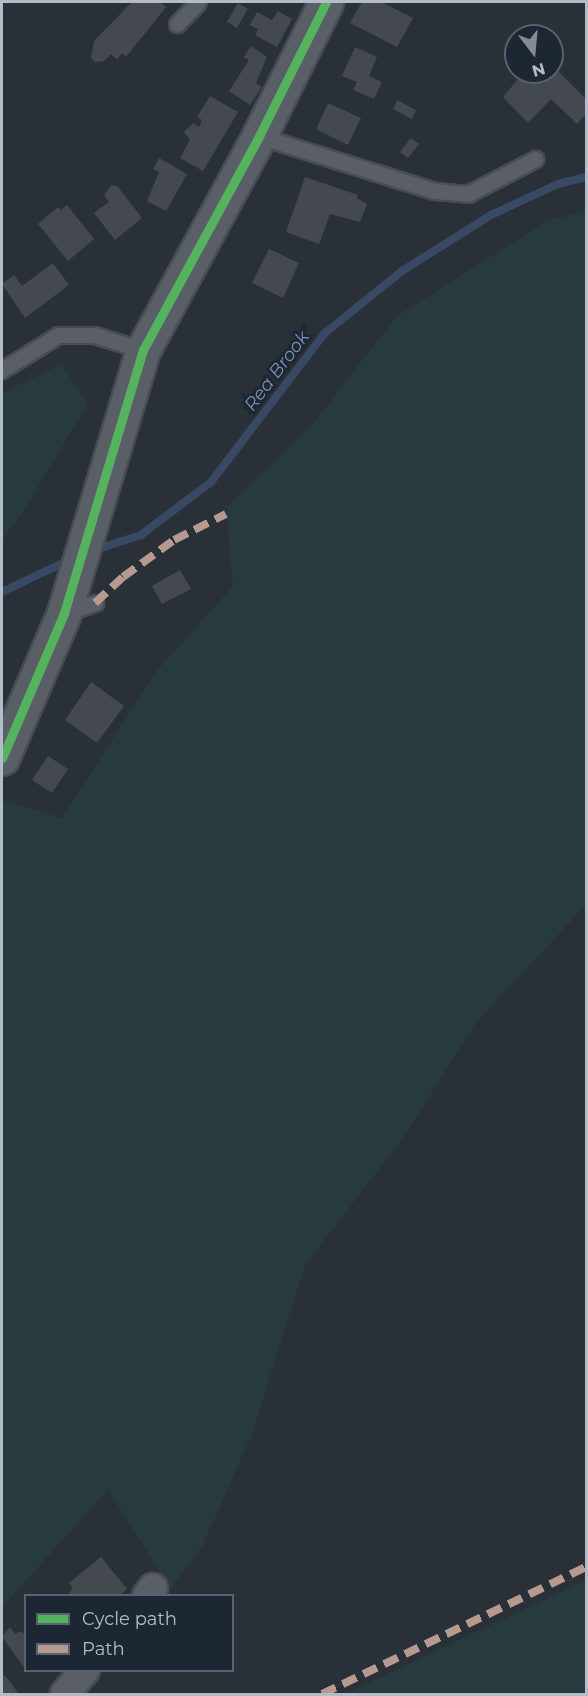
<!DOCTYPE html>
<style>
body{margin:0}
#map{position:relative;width:588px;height:1696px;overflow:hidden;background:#2a3038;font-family:Montserrat,sans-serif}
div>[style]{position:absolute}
.green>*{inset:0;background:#273a3e}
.stream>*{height:8px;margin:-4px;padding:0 4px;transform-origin:4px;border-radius:4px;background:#384963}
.building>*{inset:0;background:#444950}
.roads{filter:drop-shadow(2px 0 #484c53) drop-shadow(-2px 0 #484c53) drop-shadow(0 2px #484c53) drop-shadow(0 -2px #484c53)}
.service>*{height:15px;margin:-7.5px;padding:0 7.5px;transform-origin:7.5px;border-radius:7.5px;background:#5a5e66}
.minor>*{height:28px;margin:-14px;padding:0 14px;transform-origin:14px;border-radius:14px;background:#5a5e66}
.tertiary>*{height:33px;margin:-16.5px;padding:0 16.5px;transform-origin:16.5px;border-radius:16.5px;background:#5a5e66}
.quiet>*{height:8px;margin-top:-4px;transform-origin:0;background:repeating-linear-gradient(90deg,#b69a8f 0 15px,transparent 0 23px)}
.cycleway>*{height:9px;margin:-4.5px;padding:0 4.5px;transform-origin:4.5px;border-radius:4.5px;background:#56b35d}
span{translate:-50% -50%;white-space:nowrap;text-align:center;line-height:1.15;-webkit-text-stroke:6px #1d2633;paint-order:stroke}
.water-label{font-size:18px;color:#7c92b1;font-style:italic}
.frame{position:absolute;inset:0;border:3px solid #b4bcc9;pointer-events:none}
.legend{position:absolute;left:24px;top:1594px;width:210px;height:78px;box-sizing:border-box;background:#1d2633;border:2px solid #59626f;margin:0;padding:8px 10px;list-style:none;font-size:18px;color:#b4bcc9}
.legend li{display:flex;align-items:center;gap:12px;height:30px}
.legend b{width:30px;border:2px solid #59626f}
.north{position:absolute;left:504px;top:24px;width:60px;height:60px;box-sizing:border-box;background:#1d2633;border:2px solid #59626f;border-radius:50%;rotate:164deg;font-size:16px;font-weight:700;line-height:24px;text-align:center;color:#b4bcc9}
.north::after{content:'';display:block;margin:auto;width:21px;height:27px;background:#848b96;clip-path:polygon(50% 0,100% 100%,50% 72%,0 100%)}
</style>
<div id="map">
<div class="green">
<i style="clip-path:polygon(586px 211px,586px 905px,477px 1021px,403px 1138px,305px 1265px,252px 1434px,203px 1545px,171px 1589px,108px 1490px,2px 1607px,2px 800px,62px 818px,155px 673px,233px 586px,226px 508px,312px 425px,397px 316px,547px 221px)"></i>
<i style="clip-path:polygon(61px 364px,88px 404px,23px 512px,2px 540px,2px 393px)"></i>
<i style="clip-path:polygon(586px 1580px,586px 1694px,345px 1694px)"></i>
</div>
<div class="stream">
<i style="left:92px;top:551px;width:52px;rotate:-18.1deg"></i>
<i style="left:141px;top:535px;width:88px;rotate:-37.1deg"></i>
<i style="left:211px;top:482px;width:188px;rotate:-52.6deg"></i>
<i style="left:325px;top:333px;width:99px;rotate:-38.8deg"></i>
<i style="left:402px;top:271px;width:105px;rotate:-32.2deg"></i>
<i style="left:491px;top:215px;width:74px;rotate:-24.8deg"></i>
<i style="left:558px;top:184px;width:29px;rotate:-14deg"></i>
<i style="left:2px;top:592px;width:74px;rotate:-25.5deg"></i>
</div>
<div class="building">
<i style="clip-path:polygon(132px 2px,160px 2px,166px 7px,126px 57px,122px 53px,117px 59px,111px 54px,104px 61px,95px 62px,91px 58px,94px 41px)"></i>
<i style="clip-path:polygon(362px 2px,381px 2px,413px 18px,397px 47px,350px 23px)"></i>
<i style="clip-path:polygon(238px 3px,248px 9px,237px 28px,227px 22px)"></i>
<i style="clip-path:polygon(278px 11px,292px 19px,277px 47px,255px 35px,258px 29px,250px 25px,257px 12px,272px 20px)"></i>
<i style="clip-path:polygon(251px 46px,267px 57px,256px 83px,262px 87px,250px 105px,229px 91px,249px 60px,244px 57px)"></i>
<i style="clip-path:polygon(355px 47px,377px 57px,369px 76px,382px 82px,374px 99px,353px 90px,357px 82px,342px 76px)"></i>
<i style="clip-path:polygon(552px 65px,586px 99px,586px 114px,577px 124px,551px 99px,528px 123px,503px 97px,524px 72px,552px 72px)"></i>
<i style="clip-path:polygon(210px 96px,238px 112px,203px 171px,180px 158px,190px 140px,184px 132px,193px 123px,199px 127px,202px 120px,197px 117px)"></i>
<i style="clip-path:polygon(397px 100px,416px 110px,412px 119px,393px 109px)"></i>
<i style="clip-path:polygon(328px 103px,361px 118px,348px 145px,316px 129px)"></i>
<i style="clip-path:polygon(411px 138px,419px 144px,408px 158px,400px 152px)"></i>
<i style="clip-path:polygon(159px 158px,187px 174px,166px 211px,147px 201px,159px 172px,153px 169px)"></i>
<i style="clip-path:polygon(305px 177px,358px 195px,357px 198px,367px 204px,360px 222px,330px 214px,319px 244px,286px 232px)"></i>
<i style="clip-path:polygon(111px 185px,117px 186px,142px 218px,115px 240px,94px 213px,109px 202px,104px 195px)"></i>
<i style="clip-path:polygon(67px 205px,94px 239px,68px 261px,38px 224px,58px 207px,61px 210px)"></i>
<i style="clip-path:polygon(269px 249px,299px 263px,283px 298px,252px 283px)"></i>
<i style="clip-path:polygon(53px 263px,69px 285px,25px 318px,2px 284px,14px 275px,22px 286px)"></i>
<i style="clip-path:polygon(180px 570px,191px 589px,162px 604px,152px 586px)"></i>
<i style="clip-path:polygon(91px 682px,124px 706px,97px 743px,65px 720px)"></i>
<i style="clip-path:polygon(48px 756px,68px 769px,52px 793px,32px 780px)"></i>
<i style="clip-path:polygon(101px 1557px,127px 1589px,119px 1596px,67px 1596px,73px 1588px,69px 1583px)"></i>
<i style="clip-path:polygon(10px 1627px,15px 1634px,21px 1631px,26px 1637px,26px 1670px,2px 1637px)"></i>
<i style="clip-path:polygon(5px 1675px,19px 1694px,2px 1694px,2px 1678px)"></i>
</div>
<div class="roads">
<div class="service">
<i style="left:177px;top:24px;width:30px;rotate:-46deg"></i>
<i style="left:259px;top:136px;width:184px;rotate:17.4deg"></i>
<i style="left:435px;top:191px;width:33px;rotate:5deg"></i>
<i style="left:468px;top:194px;width:76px;rotate:-27.6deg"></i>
<i style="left:2px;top:370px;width:66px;rotate:-32deg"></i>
<i style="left:58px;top:335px;width:36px"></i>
<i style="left:94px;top:335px;width:51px;rotate:17deg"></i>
<i style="left:64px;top:613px;width:33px;rotate:-18deg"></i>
</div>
<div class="minor">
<i style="left:147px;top:1596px;width:10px;rotate:-53deg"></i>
<i style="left:65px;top:1694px;width:31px;rotate:-50deg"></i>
</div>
<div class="tertiary">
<i style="left:2px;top:758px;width:158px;rotate:-66.8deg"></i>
<i style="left:64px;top:613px;width:275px;rotate:-73.3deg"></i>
<i style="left:143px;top:350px;width:243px;rotate:-61.5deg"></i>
<i style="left:259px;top:136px;width:150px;rotate:-63.4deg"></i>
</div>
</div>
<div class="quiet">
<i style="left:95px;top:603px;width:38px;rotate:-43deg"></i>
<i style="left:123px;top:577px;width:63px;rotate:-36deg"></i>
<i style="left:174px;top:540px;width:58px;rotate:-26.6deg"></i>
<i style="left:322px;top:1694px;width:293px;rotate:-25.7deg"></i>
</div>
<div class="cycleway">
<i style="left:2px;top:758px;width:158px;rotate:-66.8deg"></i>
<i style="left:64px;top:613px;width:275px;rotate:-73.3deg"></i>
<i style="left:143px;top:350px;width:243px;rotate:-61.5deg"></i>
<i style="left:259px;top:136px;width:150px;rotate:-63.4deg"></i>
</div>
<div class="water-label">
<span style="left:277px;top:371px;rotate:-53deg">Rea Brook</span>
</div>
<div class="frame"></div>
<ul class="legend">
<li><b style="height:8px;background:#56b35d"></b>Cycle path</li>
<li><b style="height:8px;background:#b69a8f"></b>Path</li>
</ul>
<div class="north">N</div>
</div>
